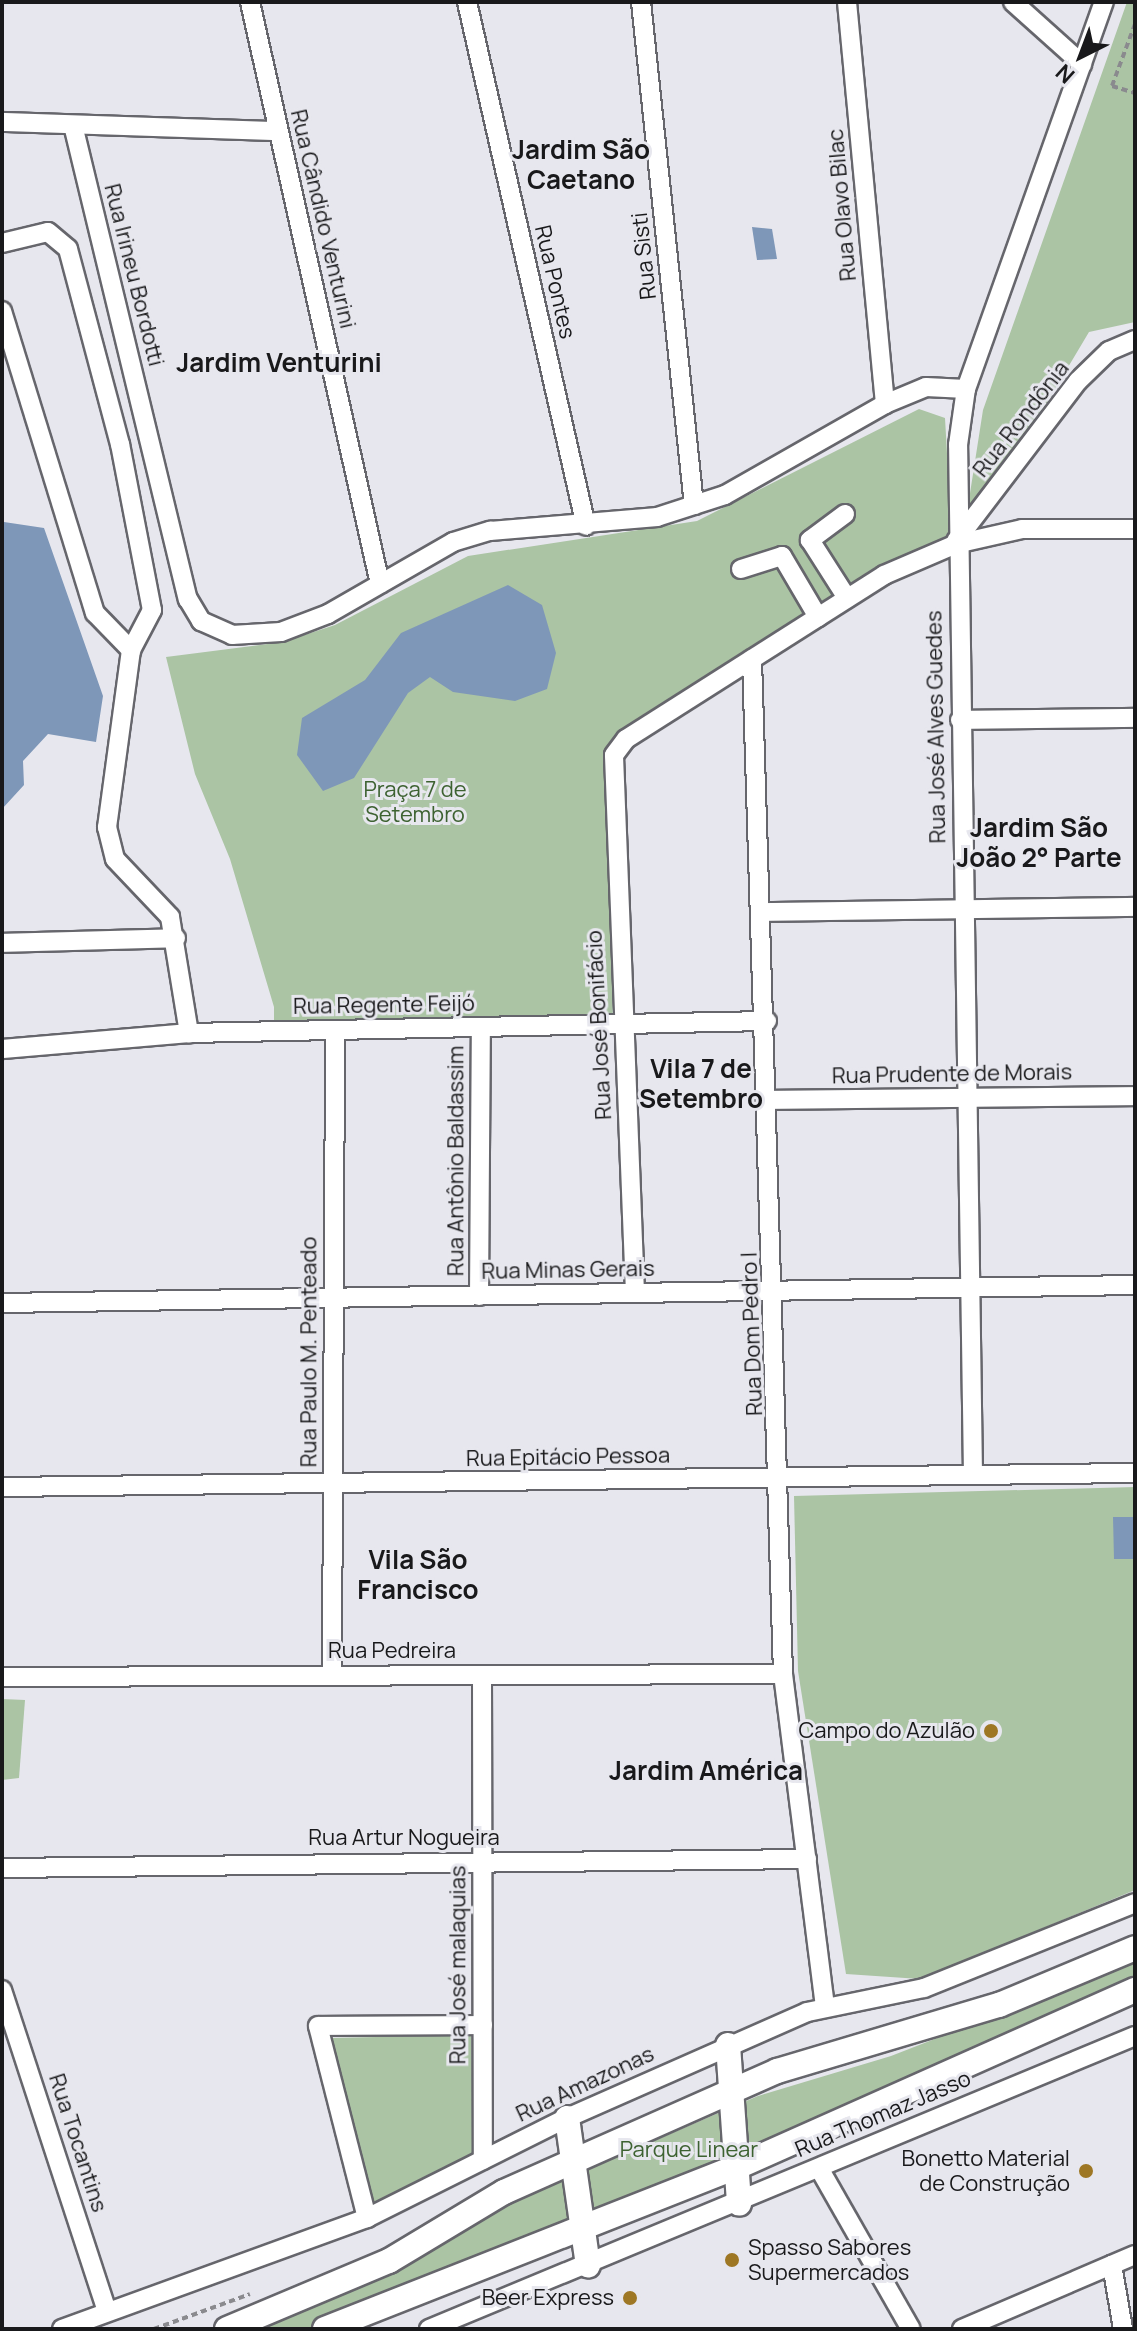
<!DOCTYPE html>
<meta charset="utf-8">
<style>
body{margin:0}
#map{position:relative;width:1137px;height:2331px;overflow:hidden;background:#e7e7ee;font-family:Manrope,sans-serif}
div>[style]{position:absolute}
.green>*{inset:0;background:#abc4a4}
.water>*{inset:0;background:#7e97b8}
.path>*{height:4px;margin-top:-2px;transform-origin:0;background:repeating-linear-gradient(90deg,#8a8a8e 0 6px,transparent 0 10px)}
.roads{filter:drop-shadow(2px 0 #66666c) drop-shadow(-2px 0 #66666c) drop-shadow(0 2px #66666c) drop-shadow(0 -2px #66666c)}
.minor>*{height:18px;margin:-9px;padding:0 9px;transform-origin:9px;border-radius:9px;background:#fff}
.major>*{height:24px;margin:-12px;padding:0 12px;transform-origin:12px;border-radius:12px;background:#fff}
.dots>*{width:22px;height:22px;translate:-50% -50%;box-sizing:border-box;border:4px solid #e7e7ee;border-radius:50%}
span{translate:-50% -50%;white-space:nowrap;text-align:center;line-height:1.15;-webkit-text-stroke:6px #e7e7ee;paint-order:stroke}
.street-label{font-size:22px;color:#19191b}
.park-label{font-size:22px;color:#3d6231}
.poi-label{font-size:22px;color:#19191b}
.right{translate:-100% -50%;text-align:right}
.left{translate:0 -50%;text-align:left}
.quarter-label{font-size:26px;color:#19191b;font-weight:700}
.frame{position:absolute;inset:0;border:4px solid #19191b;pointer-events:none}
.north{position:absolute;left:1041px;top:16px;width:80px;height:80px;-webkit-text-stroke:6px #e7e7ee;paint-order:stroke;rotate:222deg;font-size:22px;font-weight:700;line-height:32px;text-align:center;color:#19191b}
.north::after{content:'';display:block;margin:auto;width:28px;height:36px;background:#19191b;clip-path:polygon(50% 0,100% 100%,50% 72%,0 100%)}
</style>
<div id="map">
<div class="green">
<i style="clip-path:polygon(1127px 2px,1135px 2px,1135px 322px,1089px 332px,993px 493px,968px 506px,983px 410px)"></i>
<i style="clip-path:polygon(919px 409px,945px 418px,952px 541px,631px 728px,607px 777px,613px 1021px,274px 1029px,274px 1007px,230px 859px,195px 774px,166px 657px,283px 642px,335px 625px,468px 556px,697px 521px)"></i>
<i style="clip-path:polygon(1135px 1487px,1135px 1890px,920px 1979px,846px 1974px,798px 1671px,794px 1496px)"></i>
<i style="clip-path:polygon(2px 1699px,25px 1700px,19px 1778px,2px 1780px)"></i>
<i style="clip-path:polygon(1135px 1961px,1135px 1984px,723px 2162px,311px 2329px,254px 2329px,477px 2217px,758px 2096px,891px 2056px)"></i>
<i style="clip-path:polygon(471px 2035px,474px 2155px,372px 2204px,329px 2038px)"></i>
</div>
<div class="water">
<i style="clip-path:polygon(752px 227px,772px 229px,777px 259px,757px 260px)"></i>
<i style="clip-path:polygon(4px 522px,44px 528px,103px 696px,96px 742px,48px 734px,23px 761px,24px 785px,2px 809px)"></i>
<i style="clip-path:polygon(508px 585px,542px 605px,556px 653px,547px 689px,515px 701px,453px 692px,430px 677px,408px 693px,354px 778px,323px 791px,297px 755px,302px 718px,365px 680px,401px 633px)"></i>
<i style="clip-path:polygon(1113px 1517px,1135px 1517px,1135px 1559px,1114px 1559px)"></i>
</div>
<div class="path">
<i style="left:1135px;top:24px;width:66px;rotate:110.4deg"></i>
<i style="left:1112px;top:86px;width:24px;rotate:17deg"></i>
<i style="left:154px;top:2329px;width:102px;rotate:-20deg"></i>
</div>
<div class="roads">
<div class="minor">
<i style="left:250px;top:2px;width:596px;rotate:77.41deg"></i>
<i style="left:467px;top:2px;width:537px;rotate:77.21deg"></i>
<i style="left:641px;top:2px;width:506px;rotate:83.99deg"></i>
<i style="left:847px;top:2px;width:404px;rotate:84.6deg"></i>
<i style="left:1013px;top:2px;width:93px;rotate:41.9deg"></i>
<i style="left:2px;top:122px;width:276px;rotate:1.9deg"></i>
<i style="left:73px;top:125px;width:488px;rotate:76.4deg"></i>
<i style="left:188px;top:599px;width:26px;rotate:59deg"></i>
<i style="left:201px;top:621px;width:34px;rotate:24deg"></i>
<i style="left:232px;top:635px;width:49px;rotate:-3.5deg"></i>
<i style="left:281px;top:632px;width:50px;rotate:-21deg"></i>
<i style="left:328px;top:614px;width:144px;rotate:-29.9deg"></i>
<i style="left:453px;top:542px;width:39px;rotate:-17deg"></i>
<i style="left:490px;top:531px;width:168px;rotate:-4.8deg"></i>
<i style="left:657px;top:517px;width:71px;rotate:-17.9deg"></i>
<i style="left:725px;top:495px;width:184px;rotate:-29.6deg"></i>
<i style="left:885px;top:404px;width:44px;rotate:-22.5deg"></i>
<i style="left:926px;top:387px;width:40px;rotate:2.9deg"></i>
<i style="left:2px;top:243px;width:47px;rotate:-13.4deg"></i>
<i style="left:48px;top:232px;width:26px;rotate:40deg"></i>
<i style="left:68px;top:249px;width:202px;rotate:75.1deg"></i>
<i style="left:120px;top:444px;width:169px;rotate:79.1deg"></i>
<i style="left:152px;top:610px;width:45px;rotate:117.7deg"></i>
<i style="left:131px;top:650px;width:179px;rotate:97.7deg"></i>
<i style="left:107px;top:827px;width:33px;rotate:76deg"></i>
<i style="left:115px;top:859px;width:80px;rotate:46.5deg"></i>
<i style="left:170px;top:917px;width:118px;rotate:80.7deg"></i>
<i style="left:2px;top:311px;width:316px;rotate:72.9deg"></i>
<i style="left:95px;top:613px;width:52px;rotate:45.8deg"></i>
<i style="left:845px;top:514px;width:44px;rotate:143.4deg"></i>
<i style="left:810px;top:540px;width:69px;rotate:57.5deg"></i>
<i style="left:956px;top:541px;width:201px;rotate:-52.7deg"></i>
<i style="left:1078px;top:381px;width:43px;rotate:-44.1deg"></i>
<i style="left:1109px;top:351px;width:28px;rotate:-23deg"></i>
<i style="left:741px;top:569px;width:43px;rotate:-17.6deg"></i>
<i style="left:782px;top:556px;width:71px;rotate:59.5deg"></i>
<i style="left:752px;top:659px;width:1015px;rotate:88.25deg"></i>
<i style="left:783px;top:1674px;width:335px;rotate:82.8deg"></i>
<i style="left:960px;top:720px;width:175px;rotate:-0.7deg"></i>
<i style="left:764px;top:912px;width:371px;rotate:-0.8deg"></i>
<i style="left:2px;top:943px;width:174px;rotate:-1.6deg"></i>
<i style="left:2px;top:1049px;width:188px;rotate:-4.9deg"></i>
<i style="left:189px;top:1033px;width:578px;rotate:-1.19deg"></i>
<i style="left:769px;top:1100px;width:366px;rotate:-0.6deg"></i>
<i style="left:635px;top:1293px;width:538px;rotate:-92.24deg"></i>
<i style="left:614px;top:755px;width:20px;rotate:-53deg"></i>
<i style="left:626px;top:739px;width:306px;rotate:-32.4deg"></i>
<i style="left:884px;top:575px;width:78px;rotate:-23.3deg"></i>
<i style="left:956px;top:544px;width:68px;rotate:-12.8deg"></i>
<i style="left:1022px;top:529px;width:113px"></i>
<i style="left:479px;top:1296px;width:268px;rotate:-89.6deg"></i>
<i style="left:2px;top:1303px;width:1133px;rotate:-0.91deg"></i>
<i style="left:973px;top:1475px;width:1030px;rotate:-90.83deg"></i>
<i style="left:958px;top:445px;width:57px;rotate:-81.9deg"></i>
<i style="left:966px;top:389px;width:411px;rotate:-70.4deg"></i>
<i style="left:2px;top:1487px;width:1133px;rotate:-0.71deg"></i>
<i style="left:332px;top:1675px;width:645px;rotate:-89.73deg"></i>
<i style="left:482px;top:1675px;width:485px;rotate:89.9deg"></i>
<i style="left:2px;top:1677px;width:781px;rotate:-0.22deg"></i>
<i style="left:2px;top:1868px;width:805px;rotate:-0.64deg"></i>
<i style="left:2px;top:1990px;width:338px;rotate:71.9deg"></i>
<i style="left:819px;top:2168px;width:185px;rotate:60.3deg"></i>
<i style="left:367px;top:2218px;width:198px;rotate:-104.3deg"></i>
<i style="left:318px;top:2026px;width:165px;rotate:-0.3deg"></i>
<i style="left:1112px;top:2265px;width:65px;rotate:80.2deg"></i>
<i style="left:62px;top:2329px;width:325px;rotate:-20deg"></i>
<i style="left:367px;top:2218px;width:224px;rotate:-26.6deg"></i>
<i style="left:567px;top:2118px;width:262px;rotate:-23.8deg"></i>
<i style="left:807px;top:2012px;width:119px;rotate:-11.6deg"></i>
<i style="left:924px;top:1988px;width:227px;rotate:-21.9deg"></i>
<i style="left:429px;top:2329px;width:764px;rotate:-22.54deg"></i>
<i style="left:962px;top:2329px;width:188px;rotate:-23.2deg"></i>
</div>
<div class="major">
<i style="left:728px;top:2045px;width:159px;rotate:86deg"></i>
<i style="left:567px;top:2118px;width:149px;rotate:81.9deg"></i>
<i style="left:227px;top:2329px;width:176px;rotate:-22.8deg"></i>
<i style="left:389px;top:2261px;width:134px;rotate:-31deg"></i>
<i style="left:504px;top:2192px;width:299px;rotate:-23.9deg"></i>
<i style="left:777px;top:2071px;width:232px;rotate:-16.6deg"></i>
<i style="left:999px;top:2005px;width:147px;rotate:-22.7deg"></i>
<i style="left:325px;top:2329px;width:443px;rotate:-21.5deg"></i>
<i style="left:737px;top:2167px;width:436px;rotate:-24deg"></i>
</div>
</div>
<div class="dots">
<i style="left:991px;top:1731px;background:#9e7724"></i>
<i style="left:1086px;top:2171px;background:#9e7724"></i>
<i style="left:732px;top:2260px;background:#9e7724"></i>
<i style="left:630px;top:2298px;background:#9e7724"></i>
</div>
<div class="street-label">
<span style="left:842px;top:205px;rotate:-95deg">Rua Olavo Bilac</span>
<span style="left:323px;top:219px;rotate:77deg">Rua Cândido Venturini</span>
<span style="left:644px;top:256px;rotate:-96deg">Rua Sisti</span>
<span style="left:134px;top:275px;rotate:76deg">Rua Irineu Bordotti</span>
<span style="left:555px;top:282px;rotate:77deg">Rua Pontes</span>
<span style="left:1021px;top:419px;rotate:-52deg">Rua Rondônia</span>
<span style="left:936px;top:727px;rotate:-91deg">Rua José Alves Guedes</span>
<span style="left:384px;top:1005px;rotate:-1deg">Rua Regente Feijó</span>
<span style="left:599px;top:1025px;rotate:-93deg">Rua José Bonifácio</span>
<span style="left:952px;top:1074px;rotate:-1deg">Rua Prudente de Morais</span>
<span style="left:456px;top:1161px;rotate:-90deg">Rua Antônio Baldassim</span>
<span style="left:568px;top:1270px;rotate:-1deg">Rua Minas Gerais</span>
<span style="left:752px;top:1334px;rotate:-92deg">Rua Dom Pedro I</span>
<span style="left:309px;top:1352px;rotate:-90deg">Rua Paulo M. Penteado</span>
<span style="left:568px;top:1457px;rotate:-1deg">Rua Epitácio Pessoa</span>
<span style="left:392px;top:1651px">Rua Pedreira</span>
<span style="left:404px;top:1838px">Rua Artur Nogueira</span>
<span style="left:458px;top:1965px;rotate:-90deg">Rua José malaquias</span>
<span style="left:585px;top:2084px;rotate:-25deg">Rua Amazonas</span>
<span style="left:883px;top:2114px;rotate:-23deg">Rua Thomaz Jasso</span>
<span style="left:78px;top:2143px;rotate:72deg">Rua Tocantins</span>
</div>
<div class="park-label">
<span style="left:415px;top:802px">Praça 7 de<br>Setembro</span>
<span style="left:689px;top:2150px">Parque Linear</span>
</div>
<div class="poi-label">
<span class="right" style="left:975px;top:1731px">Campo do Azulão</span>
<span class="right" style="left:1070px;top:2171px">Bonetto Material<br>de Construção</span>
<span class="left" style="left:748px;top:2260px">Spasso Sabores<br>Supermercados</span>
<span class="right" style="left:614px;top:2298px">Beer Express</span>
</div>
<div class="quarter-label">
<span style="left:581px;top:165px">Jardim São<br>Caetano</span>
<span style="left:279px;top:363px">Jardim Venturini</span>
<span style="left:1039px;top:843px">Jardim São<br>João 2° Parte</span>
<span style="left:701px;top:1084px">Vila 7 de<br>Setembro</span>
<span style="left:418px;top:1575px">Vila São<br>Francisco</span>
<span style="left:706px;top:1771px">Jardim América</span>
</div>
<div class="frame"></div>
<div class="north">N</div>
</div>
